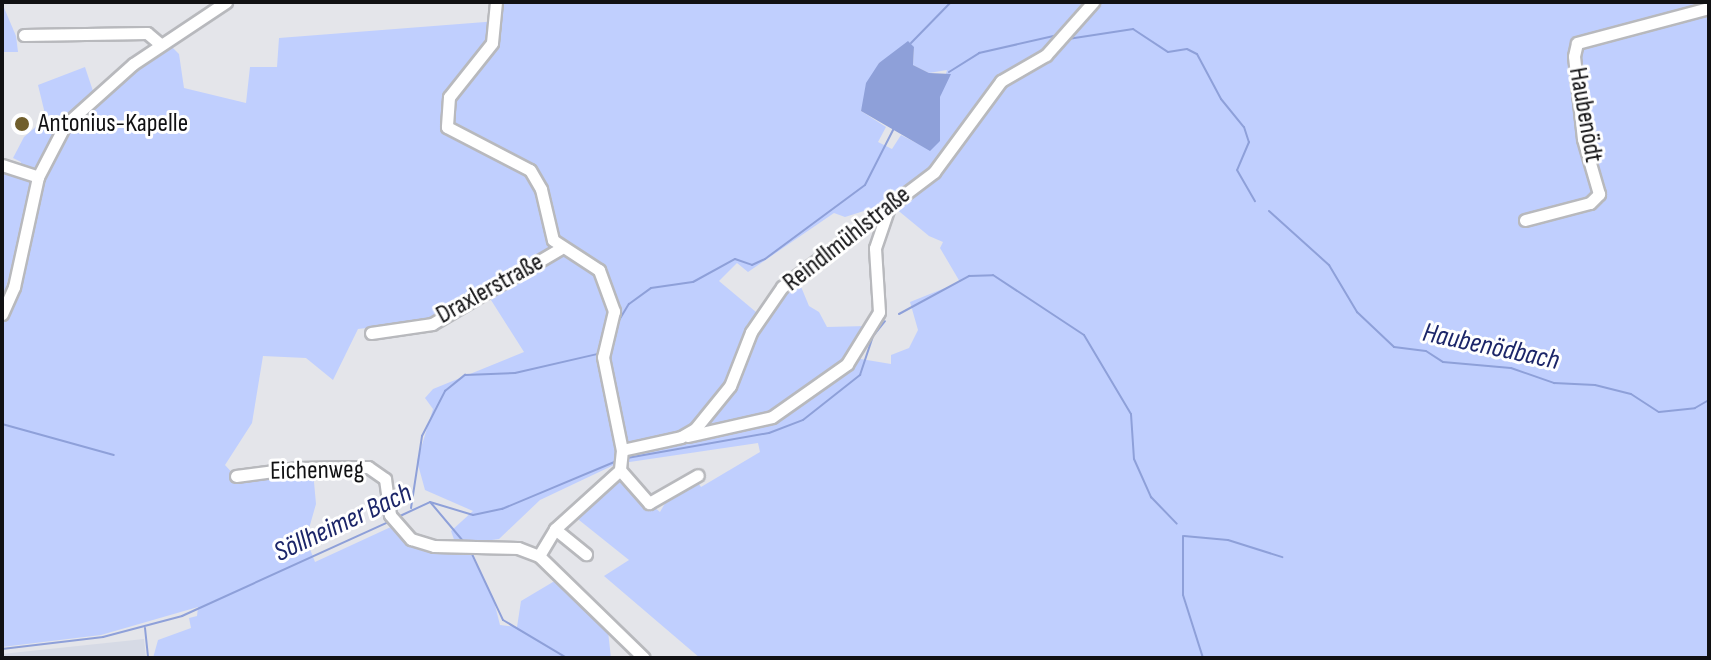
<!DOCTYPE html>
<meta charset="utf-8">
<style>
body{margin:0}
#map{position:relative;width:1711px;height:660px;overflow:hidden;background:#e4e5ea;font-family:"Sofia Sans Condensed",sans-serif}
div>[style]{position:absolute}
.built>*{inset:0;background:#d6dae5}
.green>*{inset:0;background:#c0cffe}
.water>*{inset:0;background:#8ea0d9}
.stream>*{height:2px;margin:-1px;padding:0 1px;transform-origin:1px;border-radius:1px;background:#8ea0d9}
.roads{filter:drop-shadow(2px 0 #b8b9bd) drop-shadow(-2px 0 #b8b9bd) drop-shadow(0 2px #b8b9bd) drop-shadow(0 -2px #b8b9bd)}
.minor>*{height:11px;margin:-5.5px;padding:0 5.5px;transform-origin:5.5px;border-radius:5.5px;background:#fff}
.dots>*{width:22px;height:22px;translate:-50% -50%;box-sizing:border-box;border:4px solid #fff;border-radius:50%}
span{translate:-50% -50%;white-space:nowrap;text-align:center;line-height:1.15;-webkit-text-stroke:6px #fff;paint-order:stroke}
.street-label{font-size:26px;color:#111113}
.poi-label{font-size:26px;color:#111113}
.left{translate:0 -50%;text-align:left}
.water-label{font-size:28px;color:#1c2669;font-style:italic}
.frame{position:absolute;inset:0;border:4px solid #111113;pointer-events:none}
</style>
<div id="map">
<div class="built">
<i style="clip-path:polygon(144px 639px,146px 658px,2px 658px,2px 654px)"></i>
</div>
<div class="green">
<i style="clip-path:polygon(evenodd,498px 2px,1709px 2px,1709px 658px,700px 658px,604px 576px,629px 560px,574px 516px,617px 477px,660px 512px,668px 498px,696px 480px,701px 487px,760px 452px,758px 443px,616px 464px,540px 500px,499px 539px,456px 545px,451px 531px,473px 511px,425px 490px,417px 461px,433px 409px,425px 398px,433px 389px,524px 352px,484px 289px,435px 320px,358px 329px,333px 380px,306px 358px,263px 356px,252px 423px,225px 465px,237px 478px,313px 471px,316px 504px,306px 539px,315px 562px,393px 526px,401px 536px,468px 549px,493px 597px,500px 625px,517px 627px,521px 601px,558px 579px,608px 631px,611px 658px,153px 658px,158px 640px,191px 628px,189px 618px,197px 616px,198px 607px,101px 635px,2px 647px,2px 324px,12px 302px,18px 245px,2px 301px,2px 170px,20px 167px,21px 162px,13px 158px,24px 137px,46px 118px,38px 85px,85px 67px,95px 97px,169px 44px,179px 54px,184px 88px,246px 103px,250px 67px,277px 67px,279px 38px,498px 21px,498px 2px,914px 47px,913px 65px,929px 73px,947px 70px,940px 97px,940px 140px,930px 150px,901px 135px,892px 149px,878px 142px,886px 127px,861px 111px,879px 63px,914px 47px,498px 2px,889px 203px,929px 236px,943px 242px,940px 248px,960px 282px,910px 302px,918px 330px,909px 348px,891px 355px,891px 364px,849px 357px,867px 326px,827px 327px,819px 312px,809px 306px,797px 277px,762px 317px,719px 281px,737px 263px,748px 272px,834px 213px,845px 217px,889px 203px)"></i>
<i style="clip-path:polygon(2px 3px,16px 36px,18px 52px,2px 52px)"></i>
</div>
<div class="water">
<i style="clip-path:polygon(908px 41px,914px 47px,913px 65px,929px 73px,951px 74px,940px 97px,940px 141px,930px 151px,861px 111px,866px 83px,879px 63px)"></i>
</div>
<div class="stream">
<i style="left:1068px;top:39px;width:66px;rotate:-8.7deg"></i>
<i style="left:1133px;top:29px;width:42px;rotate:33.3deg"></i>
<i style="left:1168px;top:52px;width:19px;rotate:-9deg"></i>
<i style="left:1187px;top:49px;width:11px;rotate:27deg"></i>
<i style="left:1197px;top:54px;width:51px;rotate:61.9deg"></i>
<i style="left:1221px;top:99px;width:36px;rotate:51deg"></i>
<i style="left:1244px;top:127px;width:16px;rotate:72deg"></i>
<i style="left:1249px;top:142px;width:30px;rotate:113deg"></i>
<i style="left:1237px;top:170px;width:36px;rotate:60deg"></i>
<i style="left:911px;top:43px;width:57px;rotate:-45.7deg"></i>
<i style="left:949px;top:72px;width:36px;rotate:-32deg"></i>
<i style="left:979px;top:53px;width:81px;rotate:-12.8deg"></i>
<i style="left:1269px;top:211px;width:81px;rotate:42deg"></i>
<i style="left:1329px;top:265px;width:55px;rotate:59.2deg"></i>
<i style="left:1357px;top:312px;width:51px;rotate:43.4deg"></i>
<i style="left:1394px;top:347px;width:32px;rotate:7deg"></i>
<i style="left:1426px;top:351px;width:20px;rotate:33deg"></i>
<i style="left:1443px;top:362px;width:68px;rotate:5deg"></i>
<i style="left:1511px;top:368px;width:46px;rotate:19.2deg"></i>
<i style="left:1554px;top:383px;width:41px;rotate:2.8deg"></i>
<i style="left:1595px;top:385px;width:37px;rotate:14deg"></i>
<i style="left:1631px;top:394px;width:33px;rotate:33deg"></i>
<i style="left:1659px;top:412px;width:36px;rotate:-6deg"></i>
<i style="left:1695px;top:408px;width:16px;rotate:-30deg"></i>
<i style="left:899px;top:314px;width:80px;rotate:-28.5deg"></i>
<i style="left:969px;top:276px;width:24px;rotate:-2deg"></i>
<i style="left:993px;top:275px;width:109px;rotate:33.4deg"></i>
<i style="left:1084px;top:335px;width:92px;rotate:59.3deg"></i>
<i style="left:1131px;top:414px;width:45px;rotate:86.2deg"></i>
<i style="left:1134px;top:459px;width:42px;rotate:65.9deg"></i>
<i style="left:1151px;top:497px;width:37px;rotate:46deg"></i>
<i style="left:615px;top:327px;width:27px;rotate:-59deg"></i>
<i style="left:629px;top:304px;width:27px;rotate:-36deg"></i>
<i style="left:651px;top:288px;width:42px;rotate:-8.1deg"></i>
<i style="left:693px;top:282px;width:48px;rotate:-28.7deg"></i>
<i style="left:735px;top:259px;width:18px;rotate:19deg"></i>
<i style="left:752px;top:265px;width:14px;rotate:-25deg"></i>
<i style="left:765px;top:259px;width:124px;rotate:-36.5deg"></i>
<i style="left:865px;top:185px;width:64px;rotate:-63deg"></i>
<i style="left:2px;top:424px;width:116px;rotate:15.5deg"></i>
<i style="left:627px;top:458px;width:144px;rotate:-10deg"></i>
<i style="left:769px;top:433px;width:36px;rotate:-21deg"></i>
<i style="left:803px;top:420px;width:73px;rotate:-38.3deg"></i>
<i style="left:860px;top:375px;width:41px;rotate:-71.6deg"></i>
<i style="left:873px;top:336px;width:19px;rotate:-51deg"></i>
<i style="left:431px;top:503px;width:50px;rotate:49.9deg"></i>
<i style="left:411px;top:508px;width:73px;rotate:-81.3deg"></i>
<i style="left:422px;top:436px;width:51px;rotate:-62.9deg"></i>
<i style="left:445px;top:391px;width:26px;rotate:-39deg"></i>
<i style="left:465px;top:375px;width:50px;rotate:-2.3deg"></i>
<i style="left:515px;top:373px;width:84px;rotate:-13deg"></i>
<i style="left:400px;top:516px;width:33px;rotate:-25deg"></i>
<i style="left:430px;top:502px;width:45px;rotate:16.8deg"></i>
<i style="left:473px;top:515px;width:30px;rotate:-12deg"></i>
<i style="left:502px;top:509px;width:125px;rotate:-22.7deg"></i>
<i style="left:1183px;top:536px;width:59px;rotate:90deg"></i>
<i style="left:1183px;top:595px;width:66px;rotate:72.4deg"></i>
<i style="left:1184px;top:536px;width:44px;rotate:5.2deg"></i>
<i style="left:1228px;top:540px;width:57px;rotate:17.5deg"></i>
<i style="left:471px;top:552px;width:75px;rotate:64.8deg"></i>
<i style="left:503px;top:620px;width:74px;rotate:30.7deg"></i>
<i style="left:145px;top:628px;width:30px;rotate:84deg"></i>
<i style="left:2px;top:649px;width:102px;rotate:-6.8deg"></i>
<i style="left:103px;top:637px;width:82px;rotate:-14.9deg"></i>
<i style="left:182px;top:616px;width:229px;rotate:-24.5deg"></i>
</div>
<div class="roads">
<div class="minor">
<i style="left:496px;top:2px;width:41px;rotate:95.6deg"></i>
<i style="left:492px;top:43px;width:69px;rotate:128.5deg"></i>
<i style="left:449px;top:97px;width:30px;rotate:94deg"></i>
<i style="left:447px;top:127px;width:93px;rotate:27.4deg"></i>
<i style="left:530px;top:170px;width:22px;rotate:60deg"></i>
<i style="left:541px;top:189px;width:52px;rotate:76.8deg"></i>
<i style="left:553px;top:240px;width:55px;rotate:33.1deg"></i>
<i style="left:599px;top:270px;width:44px;rotate:69.9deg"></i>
<i style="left:614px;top:311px;width:47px;rotate:103.4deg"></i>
<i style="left:603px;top:357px;width:95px;rotate:78.5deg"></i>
<i style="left:622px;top:450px;width:20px;rotate:96deg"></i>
<i style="left:620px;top:470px;width:88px;rotate:137.8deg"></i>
<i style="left:555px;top:529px;width:31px;rotate:121deg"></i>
<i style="left:539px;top:556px;width:146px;rotate:44.2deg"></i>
<i style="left:24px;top:35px;width:123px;rotate:-0.9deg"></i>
<i style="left:147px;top:33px;width:17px;rotate:40deg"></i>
<i style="left:2px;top:165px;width:38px;rotate:18deg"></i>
<i style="left:1525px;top:220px;width:67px;rotate:-14.7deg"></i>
<i style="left:1590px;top:203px;width:13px;rotate:-45deg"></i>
<i style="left:1599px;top:194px;width:57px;rotate:-106.2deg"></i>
<i style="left:1583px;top:139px;width:83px;rotate:-96.2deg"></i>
<i style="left:1574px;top:56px;width:13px;rotate:-77deg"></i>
<i style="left:1577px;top:43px;width:137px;rotate:-14.9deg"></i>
<i style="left:2px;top:314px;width:30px;rotate:-66deg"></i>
<i style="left:14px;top:287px;width:113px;rotate:-77.7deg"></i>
<i style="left:38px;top:177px;width:59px;rotate:-62.6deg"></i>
<i style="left:65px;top:125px;width:91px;rotate:-41.9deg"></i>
<i style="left:133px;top:64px;width:112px;rotate:-33.7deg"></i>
<i style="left:371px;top:333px;width:62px;rotate:-8.4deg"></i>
<i style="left:432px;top:324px;width:148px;rotate:-30.4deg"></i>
<i style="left:688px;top:436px;width:86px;rotate:-12.7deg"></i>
<i style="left:772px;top:417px;width:92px;rotate:-35.2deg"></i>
<i style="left:847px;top:364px;width:61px;rotate:-58.4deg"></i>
<i style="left:879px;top:312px;width:64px;rotate:-93.6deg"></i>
<i style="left:875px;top:248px;width:46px;rotate:-71.2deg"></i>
<i style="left:622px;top:450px;width:60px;rotate:-12.4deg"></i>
<i style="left:681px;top:437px;width:16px;rotate:-30deg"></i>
<i style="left:695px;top:429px;width:55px;rotate:-50.9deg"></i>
<i style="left:730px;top:386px;width:58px;rotate:-68.7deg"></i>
<i style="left:751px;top:332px;width:55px;rotate:-55.4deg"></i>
<i style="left:782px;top:287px;width:191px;rotate:-37.1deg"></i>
<i style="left:934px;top:172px;width:113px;rotate:-53.6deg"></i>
<i style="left:1001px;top:81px;width:52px;rotate:-30deg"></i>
<i style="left:1046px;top:55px;width:71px;rotate:-48.4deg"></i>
<i style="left:620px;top:470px;width:44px;rotate:48.7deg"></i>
<i style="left:649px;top:503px;width:56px;rotate:-29.7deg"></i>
<i style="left:236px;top:476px;width:62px;rotate:-7.5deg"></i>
<i style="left:297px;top:468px;width:71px;rotate:-0.8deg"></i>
<i style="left:368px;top:467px;width:21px;rotate:35deg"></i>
<i style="left:385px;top:479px;width:36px;rotate:82deg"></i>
<i style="left:390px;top:515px;width:32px;rotate:49deg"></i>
<i style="left:411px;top:539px;width:24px;rotate:17deg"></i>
<i style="left:434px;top:546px;width:84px;rotate:1.4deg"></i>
<i style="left:518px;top:548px;width:22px;rotate:21deg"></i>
<i style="left:555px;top:529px;width:40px;rotate:39deg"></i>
</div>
</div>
<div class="dots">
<i style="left:22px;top:124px;background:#705e2c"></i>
</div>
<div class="street-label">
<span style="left:1585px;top:115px;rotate:80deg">Haubenödt</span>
<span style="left:847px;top:239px;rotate:-38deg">Reindlmühlstraße</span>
<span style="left:490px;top:289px;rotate:-29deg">Draxlerstraße</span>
<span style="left:317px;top:471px;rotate:-1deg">Eichenweg</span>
</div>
<div class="poi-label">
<span class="left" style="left:38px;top:124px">Antonius-Kapelle</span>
</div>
<div class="water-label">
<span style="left:1491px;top:347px;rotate:12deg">Haubenödbach</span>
<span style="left:343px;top:523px;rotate:-25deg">Söllheimer Bach</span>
</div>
<div class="frame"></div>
</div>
